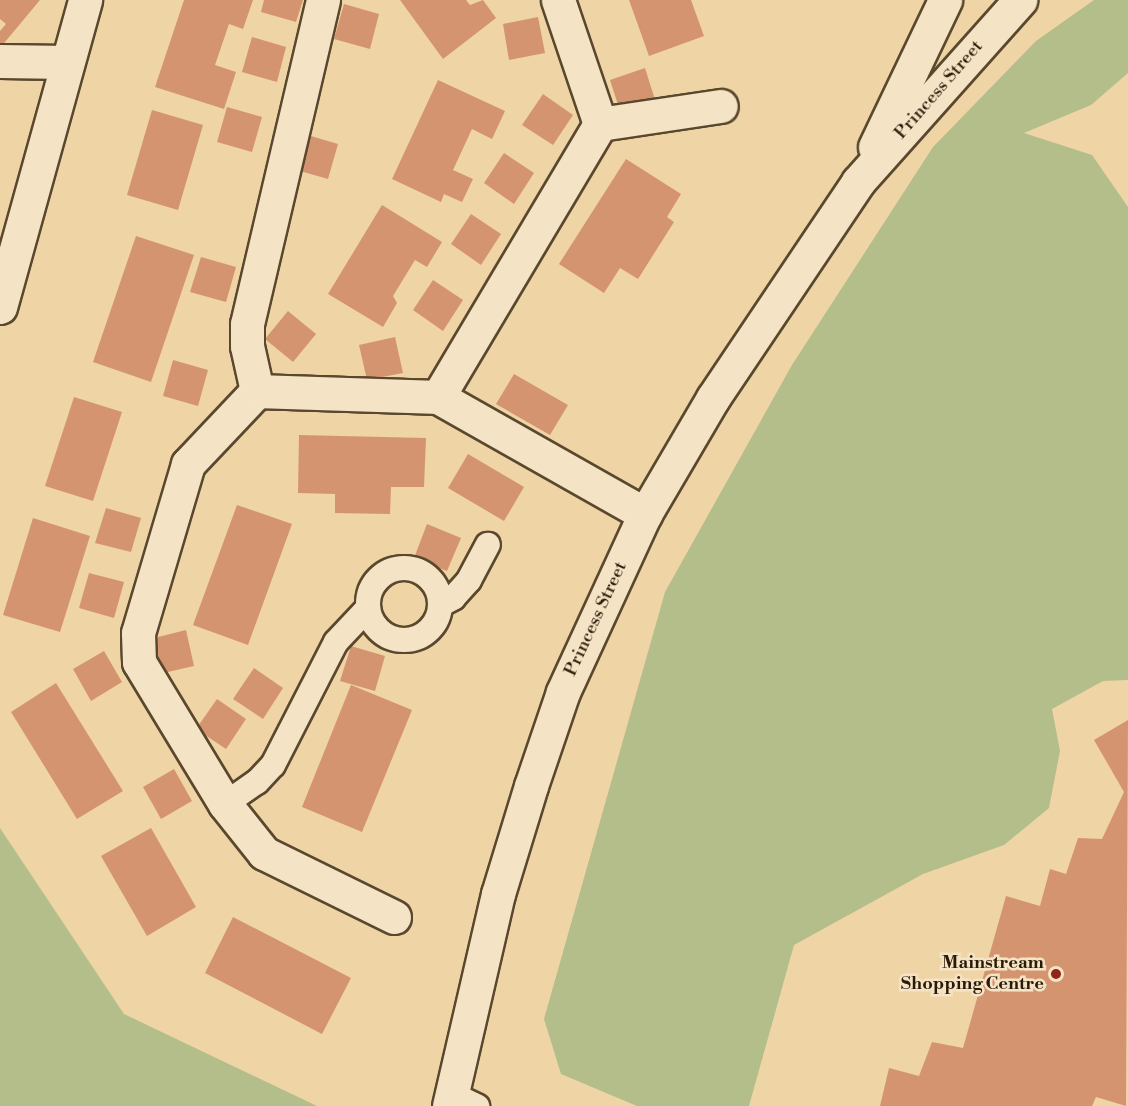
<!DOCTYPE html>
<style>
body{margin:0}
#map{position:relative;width:1128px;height:1106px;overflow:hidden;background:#efd4a6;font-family:"Libre Bodoni",serif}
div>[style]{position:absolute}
.green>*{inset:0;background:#b3be8b}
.building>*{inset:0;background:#d59470}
.roads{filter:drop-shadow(2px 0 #5a482e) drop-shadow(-2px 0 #5a482e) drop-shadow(0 2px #5a482e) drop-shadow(0 -2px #5a482e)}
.service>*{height:24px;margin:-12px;padding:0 12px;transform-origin:12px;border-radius:12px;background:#f5e3c5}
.service>.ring{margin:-12px;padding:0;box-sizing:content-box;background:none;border:24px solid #f5e3c5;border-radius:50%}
.minor>*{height:33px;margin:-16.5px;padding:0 16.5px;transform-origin:16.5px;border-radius:16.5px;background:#f5e3c5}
.tertiary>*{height:33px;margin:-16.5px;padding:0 16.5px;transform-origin:16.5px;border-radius:16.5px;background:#f5e3c5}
.dots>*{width:16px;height:16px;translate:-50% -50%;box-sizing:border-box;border:3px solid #f5e3c5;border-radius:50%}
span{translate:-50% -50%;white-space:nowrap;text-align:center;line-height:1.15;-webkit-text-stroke:5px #f5e3c5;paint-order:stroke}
.street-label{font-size:18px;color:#291906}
.poi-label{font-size:18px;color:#291906;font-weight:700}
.right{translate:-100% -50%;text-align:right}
</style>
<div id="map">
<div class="green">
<i style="clip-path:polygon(1094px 0,1128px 0,1128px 73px,1091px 105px,1024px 133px,1092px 155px,1128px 207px,1128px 680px,1103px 681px,1052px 709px,1060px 751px,1049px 808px,1004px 845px,923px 874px,794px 945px,749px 1106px,637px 1106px,561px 1074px,544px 1019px,665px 592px,792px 365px,933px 147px,1036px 41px)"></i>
<i style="clip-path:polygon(0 828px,124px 1014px,317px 1106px,0 1106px)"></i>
</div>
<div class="building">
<i style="clip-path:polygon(0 0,40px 0,0 48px,0 31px,6px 24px,0 19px)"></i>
<i style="clip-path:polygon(184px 0,253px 0,243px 29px,229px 24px,215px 65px,236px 72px,224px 109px,155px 87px)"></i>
<i style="clip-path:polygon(264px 0,303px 0,296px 22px,261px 12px)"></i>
<i style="clip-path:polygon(400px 0,466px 0,470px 5px,483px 0,496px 18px,443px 59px)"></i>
<i style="clip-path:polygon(629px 0,691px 0,704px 36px,649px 56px)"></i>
<i style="clip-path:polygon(344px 4px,379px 14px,370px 49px,334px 39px)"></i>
<i style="clip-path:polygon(538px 17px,545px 53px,509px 60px,503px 24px)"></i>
<i style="clip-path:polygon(252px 37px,286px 47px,277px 82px,242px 72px)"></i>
<i style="clip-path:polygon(645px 68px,656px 103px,621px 114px,610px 80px)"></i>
<i style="clip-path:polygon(438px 80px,505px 111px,492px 139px,472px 129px,453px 170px,473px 179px,462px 202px,444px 194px,441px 202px,392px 179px)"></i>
<i style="clip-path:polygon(543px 94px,573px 115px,553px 145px,522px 125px)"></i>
<i style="clip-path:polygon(227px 107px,262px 117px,252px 152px,217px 142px)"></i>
<i style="clip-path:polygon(152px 110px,203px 125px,178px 210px,127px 195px)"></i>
<i style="clip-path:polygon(304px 134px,338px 144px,328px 179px,293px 169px)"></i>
<i style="clip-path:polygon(504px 153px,534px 173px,514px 204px,484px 183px)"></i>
<i style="clip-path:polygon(626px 159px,681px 194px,667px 217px,674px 222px,638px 279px,620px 268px,604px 293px,559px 264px)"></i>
<i style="clip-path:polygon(382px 205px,442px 242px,427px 267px,415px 260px,393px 296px,397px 303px,383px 327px,328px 294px)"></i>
<i style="clip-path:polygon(471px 214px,501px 234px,481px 265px,451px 244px)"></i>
<i style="clip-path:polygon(136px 236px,194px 255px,151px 382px,93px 362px)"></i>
<i style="clip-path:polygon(201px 257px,236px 267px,226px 302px,190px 292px)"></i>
<i style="clip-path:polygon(433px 280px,463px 300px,443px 331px,413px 310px)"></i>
<i style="clip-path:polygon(288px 311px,316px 334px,293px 362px,265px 339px)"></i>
<i style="clip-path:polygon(395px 337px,403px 373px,367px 380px,359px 345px)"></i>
<i style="clip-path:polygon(173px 360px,208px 370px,198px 406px,163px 396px)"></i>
<i style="clip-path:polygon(514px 374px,568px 405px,550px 435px,496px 404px)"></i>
<i style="clip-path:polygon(74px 397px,122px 412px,93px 501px,45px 486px)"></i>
<i style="clip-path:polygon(299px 435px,426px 438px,424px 487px,391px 487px,390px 514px,335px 513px,335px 494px,298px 493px)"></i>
<i style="clip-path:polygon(468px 454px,524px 487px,504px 521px,448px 488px)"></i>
<i style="clip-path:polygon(237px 505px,292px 524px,248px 645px,193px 625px)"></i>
<i style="clip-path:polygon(106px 508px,141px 518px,131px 552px,95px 543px)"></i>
<i style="clip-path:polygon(33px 518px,90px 536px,60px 632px,3px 615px)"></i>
<i style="clip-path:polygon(427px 524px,461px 538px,447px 571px,414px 558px)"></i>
<i style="clip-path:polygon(89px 573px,124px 582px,114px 618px,79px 608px)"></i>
<i style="clip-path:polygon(186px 630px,194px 666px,159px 674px,150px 639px)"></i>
<i style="clip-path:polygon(351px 646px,385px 656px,375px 691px,340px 681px)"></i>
<i style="clip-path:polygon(104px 651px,122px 682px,91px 701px,73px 669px)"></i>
<i style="clip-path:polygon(254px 668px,283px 688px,263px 719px,233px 699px)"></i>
<i style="clip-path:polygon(56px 683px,123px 791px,77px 819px,11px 712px)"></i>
<i style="clip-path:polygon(351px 685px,412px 710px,362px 832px,302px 807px)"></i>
<i style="clip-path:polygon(217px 699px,246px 719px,226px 749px,196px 729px)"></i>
<i style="clip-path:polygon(1128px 720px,1126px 1106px,1096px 1097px,1092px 1106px,880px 1106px,889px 1068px,919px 1076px,932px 1042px,963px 1048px,1006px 896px,1040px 906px,1050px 869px,1066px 874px,1078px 838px,1102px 839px,1124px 792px,1094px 740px)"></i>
<i style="clip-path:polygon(174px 769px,192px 801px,161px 819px,143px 787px)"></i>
<i style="clip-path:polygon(151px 828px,196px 907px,147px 936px,101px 856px)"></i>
<i style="clip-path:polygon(233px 917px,351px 978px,322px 1034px,205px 973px)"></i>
</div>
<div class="roads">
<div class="service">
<i class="ring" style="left:368px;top:568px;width:48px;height:48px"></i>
<i style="left:440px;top:605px;width:15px;rotate:-28deg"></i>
<i style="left:453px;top:598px;width:24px;rotate:-48deg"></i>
<i style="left:469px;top:580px;width:40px;rotate:-62deg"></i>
<i style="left:225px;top:804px;width:39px;rotate:-35deg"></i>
<i style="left:257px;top:782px;width:23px;rotate:-47deg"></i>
<i style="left:273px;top:765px;width:138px;rotate:-62.9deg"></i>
<i style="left:336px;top:642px;width:47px;rotate:-46.7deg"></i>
<i style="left:451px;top:1094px;width:29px;rotate:25deg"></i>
</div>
<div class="minor">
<i style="left:0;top:61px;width:67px;rotate:0.9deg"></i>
<i style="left:600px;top:124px;width:122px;rotate:-8.5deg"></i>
<i style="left:0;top:307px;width:319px;rotate:-74.5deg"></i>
<i style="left:257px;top:391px;width:46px;rotate:-102.5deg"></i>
<i style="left:247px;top:346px;width:22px;rotate:-90deg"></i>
<i style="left:247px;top:324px;width:333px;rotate:-76.8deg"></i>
<i style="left:438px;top:397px;width:317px;rotate:-59.3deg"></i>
<i style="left:600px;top:124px;width:131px;rotate:-108.7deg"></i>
<i style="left:394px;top:917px;width:145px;rotate:-153.8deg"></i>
<i style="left:264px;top:853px;width:63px;rotate:-128.5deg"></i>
<i style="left:225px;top:804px;width:166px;rotate:-121.2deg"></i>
<i style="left:139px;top:662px;width:29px;rotate:-92deg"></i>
<i style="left:138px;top:633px;width:176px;rotate:-73.5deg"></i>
<i style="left:188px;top:464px;width:100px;rotate:-46.6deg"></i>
<i style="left:257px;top:391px;width:181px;rotate:1.9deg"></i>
<i style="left:438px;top:397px;width:238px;rotate:29.5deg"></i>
</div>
<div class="tertiary">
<i style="left:875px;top:147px;width:163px;rotate:-64.5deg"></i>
<i style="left:449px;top:1106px;width:218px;rotate:-77deg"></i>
<i style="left:498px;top:894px;width:113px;rotate:-73deg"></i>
<i style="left:531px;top:786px;width:99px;rotate:-71.2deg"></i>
<i style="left:563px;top:692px;width:196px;rotate:-65.3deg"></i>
<i style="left:645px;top:514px;width:134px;rotate:-59.6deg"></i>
<i style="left:713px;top:398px;width:260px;rotate:-56.1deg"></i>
<i style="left:858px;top:182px;width:244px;rotate:-48.3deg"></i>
</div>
</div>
<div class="dots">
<i style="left:1056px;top:974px;background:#8f2418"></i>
</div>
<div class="street-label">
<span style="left:939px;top:90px;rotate:-49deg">Princess Street</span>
<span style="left:596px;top:619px;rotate:-65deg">Princess Street</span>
</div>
<div class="poi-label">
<span class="right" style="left:1044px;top:974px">Mainstream<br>Shopping Centre</span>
</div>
</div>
